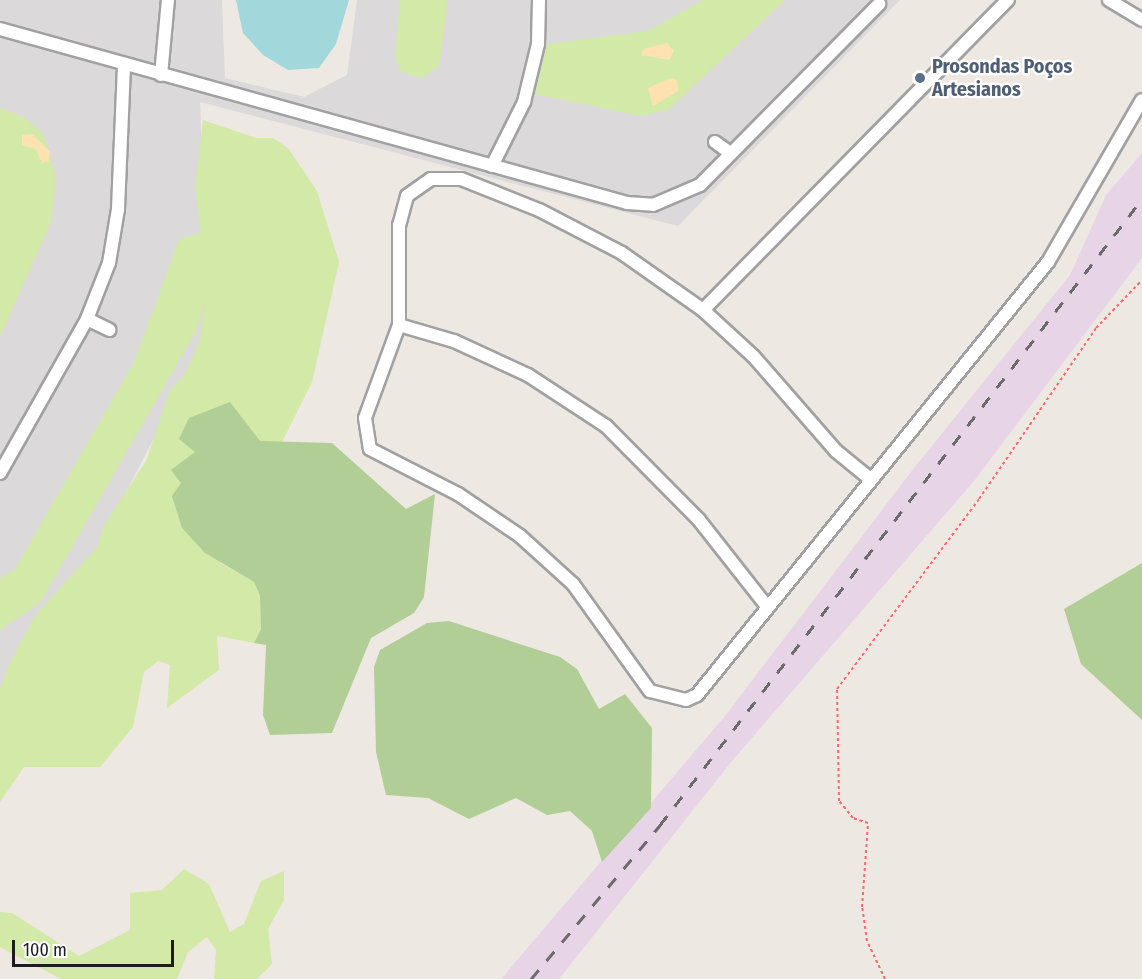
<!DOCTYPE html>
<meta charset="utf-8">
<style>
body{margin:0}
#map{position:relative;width:1142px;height:979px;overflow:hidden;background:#eee8e2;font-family:"Fira Sans Condensed",sans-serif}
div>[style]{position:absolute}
.residential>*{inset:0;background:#dbd9da}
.industrial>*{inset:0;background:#e7d4e7}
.grass>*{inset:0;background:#d2e9a7}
.forest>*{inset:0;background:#b0ce96}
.sand>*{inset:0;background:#ffe2af}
.water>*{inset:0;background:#a2d8dc}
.path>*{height:2px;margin-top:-1px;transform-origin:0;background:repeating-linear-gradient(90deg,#fa6770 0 3px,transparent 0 6px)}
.roads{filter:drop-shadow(2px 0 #a1a1a1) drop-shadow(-2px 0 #a1a1a1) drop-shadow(0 2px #a1a1a1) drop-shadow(0 -2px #a1a1a1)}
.street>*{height:12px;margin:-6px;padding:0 6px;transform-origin:6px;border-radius:6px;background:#fff}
.rail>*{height:3px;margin-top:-1.5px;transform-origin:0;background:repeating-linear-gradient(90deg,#6b6b6b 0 12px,transparent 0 24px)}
.dots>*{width:16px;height:16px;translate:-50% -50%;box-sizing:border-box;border:3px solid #fff;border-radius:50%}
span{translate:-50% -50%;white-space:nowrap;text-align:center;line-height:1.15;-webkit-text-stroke:4.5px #fff;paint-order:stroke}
.service-label{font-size:20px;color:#4e5e75;font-weight:700}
.left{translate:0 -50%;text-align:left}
.scale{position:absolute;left:12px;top:940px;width:162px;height:27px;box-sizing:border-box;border:3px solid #1d1d1d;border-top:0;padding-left:8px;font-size:18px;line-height:21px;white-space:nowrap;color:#1d1d1d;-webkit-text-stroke:4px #fff;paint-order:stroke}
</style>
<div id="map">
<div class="residential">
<i style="clip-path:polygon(0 0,222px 0,225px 78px,304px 97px,347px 75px,357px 0,900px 0,678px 226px,200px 102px,210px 330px,37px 664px,0 697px)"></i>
</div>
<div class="industrial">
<i style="clip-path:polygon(1142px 153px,1142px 258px,974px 481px,732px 761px,559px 979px,501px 979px,725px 716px,914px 468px,1070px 275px,1106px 195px)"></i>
</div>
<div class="grass">
<i style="clip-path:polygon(400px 0,448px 0,439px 66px,422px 78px,401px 72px,395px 57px)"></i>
<i style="clip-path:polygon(703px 0,785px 0,668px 110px,641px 116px,535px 94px,547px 44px,648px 31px)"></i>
<i style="clip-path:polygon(0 108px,25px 118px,43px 134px,56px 178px,51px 222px,0 337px)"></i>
<i style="clip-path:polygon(203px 120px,256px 138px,273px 138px,288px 148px,317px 191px,339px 262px,312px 382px,282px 442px,195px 452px,181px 483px,220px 563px,254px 582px,260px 597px,261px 629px,254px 643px,217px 636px,219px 670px,167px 708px,170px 665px,158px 661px,144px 672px,133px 727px,100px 767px,24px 767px,0 802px,0 690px,9px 664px,35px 616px,98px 546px,104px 525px,146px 461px,170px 390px,183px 377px,199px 344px,205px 303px,196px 331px,40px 603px,0 630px,0 579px,15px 569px,135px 360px,179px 239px,201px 233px,195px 188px)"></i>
<i style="clip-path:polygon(184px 869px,209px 884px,230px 932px,244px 924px,261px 881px,284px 871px,284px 900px,268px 929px,272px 964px,257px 979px,214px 979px,216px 950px,207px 937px,188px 952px,177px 979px,61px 979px,0 947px,0 912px,12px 913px,79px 956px,130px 930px,130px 893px,162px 890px)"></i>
</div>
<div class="forest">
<i style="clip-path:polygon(230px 402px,260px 441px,332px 443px,406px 509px,435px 494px,424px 597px,414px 613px,371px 638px,332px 733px,270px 735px,263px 715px,266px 645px,254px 643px,261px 629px,260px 596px,254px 582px,205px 553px,182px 528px,172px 496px,181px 483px,171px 470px,195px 452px,179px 439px,189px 418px)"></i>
<i style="clip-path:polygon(1142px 563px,1142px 720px,1081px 664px,1064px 609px)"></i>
<i style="clip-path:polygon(449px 621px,560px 657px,577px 669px,599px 709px,625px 694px,652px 728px,651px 808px,602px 862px,592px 831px,570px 811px,547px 815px,516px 798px,469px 819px,428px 798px,386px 795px,376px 752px,374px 667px,380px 650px,427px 623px)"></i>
</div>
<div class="sand">
<i style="clip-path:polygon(667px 43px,674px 51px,669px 60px,641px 55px,643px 49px)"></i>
<i style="clip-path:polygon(671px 78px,677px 80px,678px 91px,653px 106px,648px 88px)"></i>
<i style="clip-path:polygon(32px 134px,50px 152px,49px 161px,42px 163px,36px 149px,22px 145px,22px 135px)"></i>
</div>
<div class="water">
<i style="clip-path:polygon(236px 0,349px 0,336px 44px,319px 68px,288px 70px,263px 55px,243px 33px)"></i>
</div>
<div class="path">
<i style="left:885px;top:979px;width:42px;rotate:-115.3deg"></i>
<i style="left:867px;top:941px;width:34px;rotate:-98deg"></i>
<i style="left:862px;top:907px;width:84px;rotate:-85.9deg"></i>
<i style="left:868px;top:823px;width:16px;rotate:-162deg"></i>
<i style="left:853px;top:818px;width:22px;rotate:-129deg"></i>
<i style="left:839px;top:801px;width:112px;rotate:-91deg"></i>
<i style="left:837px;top:689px;width:237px;rotate:-53.2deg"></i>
<i style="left:979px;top:499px;width:207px;rotate:-55.6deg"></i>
<i style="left:1096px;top:328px;width:66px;rotate:-46.2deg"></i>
</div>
<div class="roads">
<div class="street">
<i style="left:1109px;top:0;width:39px;rotate:31deg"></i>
<i style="left:0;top:29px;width:651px;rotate:15.51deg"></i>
<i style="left:627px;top:203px;width:26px;rotate:4deg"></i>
<i style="left:653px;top:205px;width:51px;rotate:-23.1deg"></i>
<i style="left:700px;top:185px;width:255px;rotate:-45.3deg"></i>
<i style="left:161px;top:75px;width:75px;rotate:-84.7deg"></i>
<i style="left:715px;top:142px;width:19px;rotate:36deg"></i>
<i style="left:492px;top:166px;width:72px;rotate:-63.4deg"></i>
<i style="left:524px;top:102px;width:60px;rotate:-76.4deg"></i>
<i style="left:538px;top:44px;width:44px;rotate:-88.7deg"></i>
<i style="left:703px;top:310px;width:435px;rotate:-45.5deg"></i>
<i style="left:87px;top:319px;width:25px;rotate:26deg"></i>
<i style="left:399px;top:325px;width:57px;rotate:16.2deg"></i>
<i style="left:454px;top:341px;width:81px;rotate:24.7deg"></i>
<i style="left:528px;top:375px;width:93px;rotate:33.2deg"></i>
<i style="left:606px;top:426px;width:132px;rotate:45.3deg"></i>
<i style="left:699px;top:520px;width:108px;rotate:51.8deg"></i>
<i style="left:0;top:473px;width:177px;rotate:-60.5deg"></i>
<i style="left:87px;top:319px;width:60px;rotate:-68.6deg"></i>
<i style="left:109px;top:263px;width:55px;rotate:-80.5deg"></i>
<i style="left:118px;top:209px;width:145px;rotate:-87.6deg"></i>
<i style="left:869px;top:478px;width:43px;rotate:-140.7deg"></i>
<i style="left:836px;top:451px;width:126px;rotate:-131.1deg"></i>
<i style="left:753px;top:356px;width:68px;rotate:-137.4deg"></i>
<i style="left:703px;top:310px;width:99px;rotate:-144.9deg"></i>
<i style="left:622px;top:253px;width:93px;rotate:-152.6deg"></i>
<i style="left:539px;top:210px;width:84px;rotate:-158.3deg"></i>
<i style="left:461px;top:179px;width:30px;rotate:180deg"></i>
<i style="left:431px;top:179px;width:29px;rotate:145deg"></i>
<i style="left:407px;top:196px;width:30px;rotate:105deg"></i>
<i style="left:399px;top:225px;width:100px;rotate:90deg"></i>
<i style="left:399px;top:325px;width:99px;rotate:110.1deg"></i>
<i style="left:365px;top:418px;width:31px;rotate:81deg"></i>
<i style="left:370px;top:449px;width:99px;rotate:27.1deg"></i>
<i style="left:458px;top:494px;width:75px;rotate:34.1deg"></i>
<i style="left:520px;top:536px;width:72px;rotate:42.2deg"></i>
<i style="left:573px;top:584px;width:132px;rotate:54.3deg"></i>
<i style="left:650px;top:691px;width:37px;rotate:14deg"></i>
<i style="left:686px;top:700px;width:12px;rotate:-24deg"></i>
<i style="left:697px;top:695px;width:557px;rotate:-50.97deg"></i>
<i style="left:1048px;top:262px;width:187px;rotate:-59.9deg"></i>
</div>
</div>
<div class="rail">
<i style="left:531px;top:979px;width:201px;rotate:-50deg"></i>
<i style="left:660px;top:825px;width:790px;rotate:-52.4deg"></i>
</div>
<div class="dots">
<i style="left:920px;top:78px;background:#5c6f8a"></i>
</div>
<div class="service-label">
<span class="left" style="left:932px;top:78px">Prosondas Poços<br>Artesianos</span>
</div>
<div class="scale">100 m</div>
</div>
